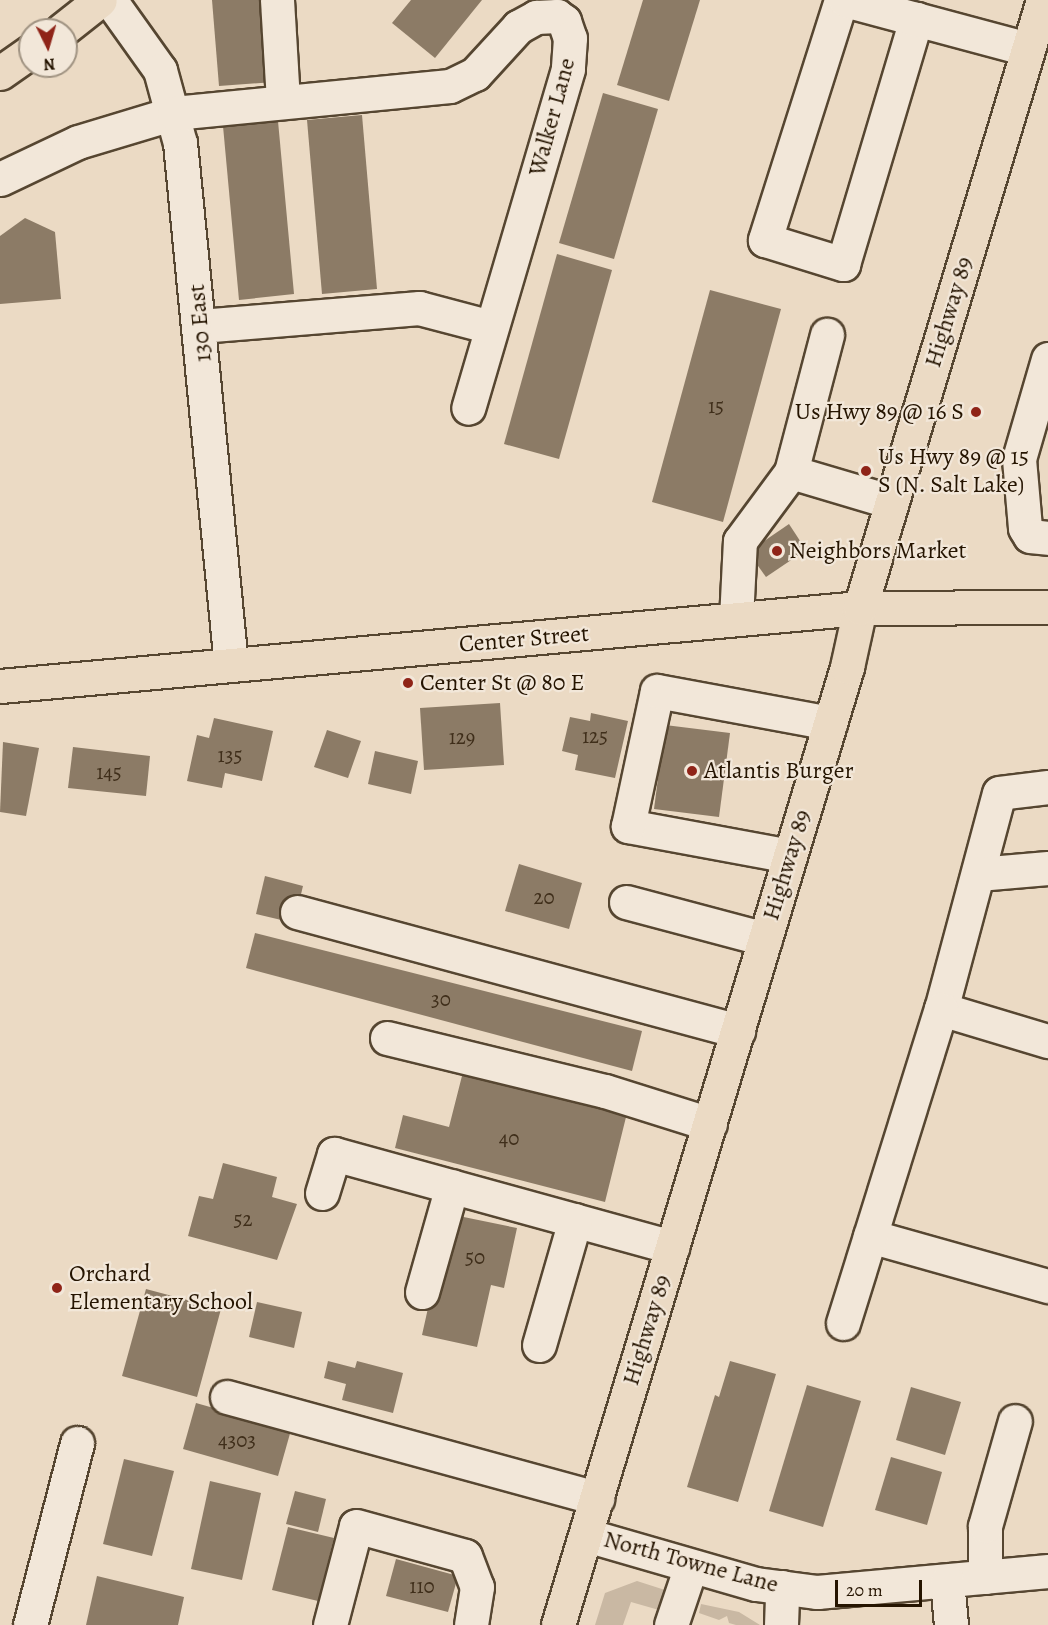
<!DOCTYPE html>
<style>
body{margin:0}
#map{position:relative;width:1048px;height:1625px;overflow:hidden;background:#ebdac4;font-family:Alegreya,serif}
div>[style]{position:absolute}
.green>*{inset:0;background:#c9b8a3}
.building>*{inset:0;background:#8c7b66}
.roads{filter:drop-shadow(2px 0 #564631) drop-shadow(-2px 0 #564631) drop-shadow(0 2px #564631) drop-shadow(0 -2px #564631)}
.minor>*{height:33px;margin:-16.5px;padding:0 16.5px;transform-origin:16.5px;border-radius:16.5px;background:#f2e7d9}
.major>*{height:33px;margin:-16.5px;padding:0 16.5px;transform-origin:16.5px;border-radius:16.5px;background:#ebdac4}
.dots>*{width:16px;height:16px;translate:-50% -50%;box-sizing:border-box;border:3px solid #f2e7d9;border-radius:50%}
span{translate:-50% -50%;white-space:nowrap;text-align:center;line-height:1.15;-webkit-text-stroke:4.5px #f2e7d9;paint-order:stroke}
.number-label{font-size:21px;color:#3f2e1a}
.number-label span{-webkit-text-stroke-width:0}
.street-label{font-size:24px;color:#251400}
.poi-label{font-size:24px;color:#251400}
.right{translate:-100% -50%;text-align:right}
.left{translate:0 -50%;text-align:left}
.north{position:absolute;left:18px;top:18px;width:60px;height:60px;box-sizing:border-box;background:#f2e7d9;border:2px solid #a09382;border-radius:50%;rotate:175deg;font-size:16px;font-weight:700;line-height:24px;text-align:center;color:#251400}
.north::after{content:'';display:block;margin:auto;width:21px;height:27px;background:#8f2418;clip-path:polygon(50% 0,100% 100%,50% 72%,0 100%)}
.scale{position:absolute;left:835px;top:1580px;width:87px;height:27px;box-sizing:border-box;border:3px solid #251400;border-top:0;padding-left:8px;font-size:18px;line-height:21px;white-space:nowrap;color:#251400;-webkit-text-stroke:4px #f2e7d9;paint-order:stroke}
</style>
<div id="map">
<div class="green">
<i style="clip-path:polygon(637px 1581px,665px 1590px,659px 1610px,631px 1602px,623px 1625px,595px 1625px,605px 1593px)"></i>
<i style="clip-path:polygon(701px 1604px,739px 1612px,760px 1625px,736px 1625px,729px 1623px,727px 1616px,719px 1620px,699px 1613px)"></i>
</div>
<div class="building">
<i style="clip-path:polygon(212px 0,267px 0,274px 82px,219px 86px)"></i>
<i style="clip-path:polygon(411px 0,482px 0,435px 58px,392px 23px)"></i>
<i style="clip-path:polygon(643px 0,700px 0,669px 101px,617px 85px)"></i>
<i style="clip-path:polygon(603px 93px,658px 109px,614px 259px,559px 243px)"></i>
<i style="clip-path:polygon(362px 115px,377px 289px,322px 294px,307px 120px)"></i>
<i style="clip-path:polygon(278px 121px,294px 294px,239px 300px,223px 126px)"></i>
<i style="clip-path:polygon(25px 218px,55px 232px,61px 299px,0 304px,0 236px)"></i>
<i style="clip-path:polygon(557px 254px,612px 270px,559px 459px,504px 444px)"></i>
<i style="clip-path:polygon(710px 290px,781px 309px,723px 522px,652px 502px)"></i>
<i style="clip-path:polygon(789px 524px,806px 550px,766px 577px,748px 552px)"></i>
<i style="clip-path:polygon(500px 703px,504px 765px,424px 770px,420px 708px)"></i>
<i style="clip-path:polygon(591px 713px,628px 721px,615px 778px,575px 770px,578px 755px,562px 751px,570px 717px,590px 721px)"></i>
<i style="clip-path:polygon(214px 718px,273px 731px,262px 781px,225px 773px,222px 788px,187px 781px,197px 735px,209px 738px)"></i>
<i style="clip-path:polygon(665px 725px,730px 733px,719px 817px,654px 809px)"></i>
<i style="clip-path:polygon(327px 730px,361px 741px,348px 778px,314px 767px)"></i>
<i style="clip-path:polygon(3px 742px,39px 748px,26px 816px,0 812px)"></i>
<i style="clip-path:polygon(73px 747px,150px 756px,146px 796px,68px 788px)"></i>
<i style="clip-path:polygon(375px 751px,418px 761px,411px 794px,368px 784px)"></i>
<i style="clip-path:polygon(519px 864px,582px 883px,569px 929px,505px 911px)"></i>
<i style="clip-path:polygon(265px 876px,303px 886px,294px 923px,256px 914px)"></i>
<i style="clip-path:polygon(255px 933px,642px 1031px,632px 1071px,246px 968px)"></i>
<i style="clip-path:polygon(464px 1068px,628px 1109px,605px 1202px,395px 1148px,403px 1115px,449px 1127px)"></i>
<i style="clip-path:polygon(223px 1163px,277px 1177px,272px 1197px,297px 1204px,277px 1260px,188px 1236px,199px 1196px,213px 1199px)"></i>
<i style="clip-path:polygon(449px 1214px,517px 1228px,504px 1288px,491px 1285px,477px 1347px,422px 1335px)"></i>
<i style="clip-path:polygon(146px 1289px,221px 1309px,197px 1397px,122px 1376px)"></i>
<i style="clip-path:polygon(257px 1302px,302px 1312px,294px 1348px,249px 1337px)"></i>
<i style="clip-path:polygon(328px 1361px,355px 1368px,357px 1361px,403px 1373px,393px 1413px,342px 1400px,346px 1384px,324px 1378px)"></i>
<i style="clip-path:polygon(730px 1361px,776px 1374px,738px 1502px,687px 1487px,715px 1395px,719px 1397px)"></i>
<i style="clip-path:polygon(807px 1385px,861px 1401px,823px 1527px,769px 1511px)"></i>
<i style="clip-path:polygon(911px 1387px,961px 1402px,945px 1455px,896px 1440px)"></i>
<i style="clip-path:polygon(196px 1403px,291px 1430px,278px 1476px,183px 1449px)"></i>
<i style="clip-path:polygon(891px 1457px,942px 1472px,927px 1525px,875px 1510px)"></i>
<i style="clip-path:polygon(124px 1459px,174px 1471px,152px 1556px,103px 1544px)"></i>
<i style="clip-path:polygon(210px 1481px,261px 1493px,242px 1580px,191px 1569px)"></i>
<i style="clip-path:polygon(295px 1491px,326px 1499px,318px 1532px,286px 1524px)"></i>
<i style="clip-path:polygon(288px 1527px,334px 1538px,318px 1601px,272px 1590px)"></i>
<i style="clip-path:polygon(396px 1559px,458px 1576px,448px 1612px,386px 1596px)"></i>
<i style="clip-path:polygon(97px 1576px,184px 1597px,178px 1625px,86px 1625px)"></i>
</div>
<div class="roads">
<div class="minor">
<i style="left:110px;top:0;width:86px;rotate:54.5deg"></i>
<i style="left:160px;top:70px;width:76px;rotate:74.7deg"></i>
<i style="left:180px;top:143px;width:524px;rotate:84.42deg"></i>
<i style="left:277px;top:0;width:102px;rotate:86.6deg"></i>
<i style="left:841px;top:0;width:252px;rotate:107.6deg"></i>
<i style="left:765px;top:240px;width:82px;rotate:17.1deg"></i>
<i style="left:843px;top:264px;width:256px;rotate:-73.4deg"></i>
<i style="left:845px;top:0;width:189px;rotate:15deg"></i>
<i style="left:0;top:179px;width:86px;rotate:-25.4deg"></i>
<i style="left:78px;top:142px;width:100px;rotate:-16.8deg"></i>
<i style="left:174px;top:113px;width:277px;rotate:-5.6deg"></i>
<i style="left:450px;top:86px;width:28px;rotate:-26deg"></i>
<i style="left:475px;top:74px;width:64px;rotate:-47.5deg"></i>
<i style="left:518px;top:27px;width:21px;rotate:-29deg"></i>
<i style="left:536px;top:17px;width:21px;rotate:-3deg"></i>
<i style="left:557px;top:16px;width:9px;rotate:36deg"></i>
<i style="left:564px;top:21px;width:18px;rotate:71deg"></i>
<i style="left:570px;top:38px;width:31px;rotate:94deg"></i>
<i style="left:568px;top:69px;width:353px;rotate:106.4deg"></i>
<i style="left:200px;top:326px;width:220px;rotate:-4.7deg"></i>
<i style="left:419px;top:308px;width:74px;rotate:14.8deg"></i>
<i style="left:1048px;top:359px;width:104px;rotate:106.2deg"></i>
<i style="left:1019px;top:459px;width:69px;rotate:85deg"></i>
<i style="left:1025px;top:528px;width:9px;rotate:58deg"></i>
<i style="left:1030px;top:536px;width:18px;rotate:6deg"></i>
<i style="left:791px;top:472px;width:142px;rotate:-75.3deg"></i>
<i style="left:736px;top:619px;width:78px;rotate:-87.1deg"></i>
<i style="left:740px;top:541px;width:86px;rotate:-53.5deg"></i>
<i style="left:791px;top:472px;width:105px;rotate:16.5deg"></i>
<i style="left:1048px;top:787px;width:49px;rotate:173deg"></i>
<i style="left:999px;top:793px;width:224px;rotate:105deg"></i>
<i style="left:941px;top:1009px;width:112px;rotate:16.7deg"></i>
<i style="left:790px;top:856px;width:165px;rotate:-169.5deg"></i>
<i style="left:628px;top:826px;width:138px;rotate:-77.9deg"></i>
<i style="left:657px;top:691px;width:176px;rotate:10.5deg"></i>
<i style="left:978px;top:874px;width:70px;rotate:-4.9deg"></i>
<i style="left:626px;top:902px;width:144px;rotate:14.9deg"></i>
<i style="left:297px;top:912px;width:457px;rotate:15.1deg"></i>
<i style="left:387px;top:1038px;width:224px;rotate:13.7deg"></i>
<i style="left:605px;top:1091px;width:110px;rotate:17.4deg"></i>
<i style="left:322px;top:1193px;width:41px;rotate:-72.9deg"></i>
<i style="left:334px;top:1154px;width:351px;rotate:15.4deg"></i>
<i style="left:870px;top:1236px;width:185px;rotate:15.7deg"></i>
<i style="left:422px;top:1292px;width:110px;rotate:-74.2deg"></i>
<i style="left:843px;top:1323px;width:329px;rotate:-72.7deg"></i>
<i style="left:539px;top:1345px;width:130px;rotate:-73.9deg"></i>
<i style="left:227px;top:1397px;width:384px;rotate:15.3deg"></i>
<i style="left:586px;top:1535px;width:177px;rotate:16.1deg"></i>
<i style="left:756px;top:1584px;width:62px;rotate:7.5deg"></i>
<i style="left:817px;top:1592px;width:232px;rotate:-5.2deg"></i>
<i style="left:985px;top:1577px;width:51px;rotate:-90deg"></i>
<i style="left:985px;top:1526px;width:109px;rotate:-74.1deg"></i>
<i style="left:947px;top:1581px;width:44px;rotate:84.8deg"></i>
<i style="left:30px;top:1625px;width:188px;rotate:-75.5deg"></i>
<i style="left:330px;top:1625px;width:102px;rotate:-75.3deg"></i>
<i style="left:356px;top:1526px;width:113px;rotate:15.4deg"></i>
<i style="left:465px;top:1556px;width:33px;rotate:69deg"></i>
<i style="left:477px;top:1587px;width:38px;rotate:99deg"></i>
<i style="left:671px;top:1625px;width:62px;rotate:-71.3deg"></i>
<i style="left:781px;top:1625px;width:38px;rotate:-88deg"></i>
</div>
<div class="major">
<i style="left:62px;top:30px;width:48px;rotate:-38.3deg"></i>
<i style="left:0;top:73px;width:37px;rotate:-35deg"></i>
<i style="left:0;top:686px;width:864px;rotate:-5.18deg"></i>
<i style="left:860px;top:608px;width:188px;rotate:-0.3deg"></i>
<i style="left:558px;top:1625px;width:1001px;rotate:-73.21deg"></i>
<i style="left:847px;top:667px;width:60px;rotate:-77.6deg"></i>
<i style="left:860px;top:608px;width:635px;rotate:-73.25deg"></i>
</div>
</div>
<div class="dots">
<i style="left:976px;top:412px;background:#8f2418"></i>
<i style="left:866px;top:471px;background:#8f2418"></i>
<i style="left:777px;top:551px;background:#8f2418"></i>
<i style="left:408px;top:683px;background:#8f2418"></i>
<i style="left:692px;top:771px;background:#8f2418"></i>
<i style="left:57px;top:1288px;background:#8f2418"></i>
</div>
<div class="number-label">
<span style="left:716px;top:406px">15</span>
<span style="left:595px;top:736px">125</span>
<span style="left:462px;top:737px">129</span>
<span style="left:230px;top:755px">135</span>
<span style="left:109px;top:772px">145</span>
<span style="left:544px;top:897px">20</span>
<span style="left:441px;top:999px">30</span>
<span style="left:509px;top:1138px">40</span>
<span style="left:243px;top:1219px">52</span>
<span style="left:475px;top:1257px">50</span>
<span style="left:237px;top:1440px">4303</span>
<span style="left:422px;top:1586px">110</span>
</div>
<div class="street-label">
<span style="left:552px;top:117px;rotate:-75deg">Walker Lane</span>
<span style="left:949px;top:312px;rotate:-73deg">Highway 89</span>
<span style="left:200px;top:323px;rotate:-95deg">130 East</span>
<span style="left:524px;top:639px;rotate:-5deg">Center Street</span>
<span style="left:787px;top:865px;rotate:-73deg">Highway 89</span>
<span style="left:647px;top:1330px;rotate:-73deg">Highway 89</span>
<span style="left:691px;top:1562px;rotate:15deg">North Towne Lane</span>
</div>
<div class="poi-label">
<span class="right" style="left:964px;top:412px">Us Hwy 89 @ 16 S</span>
<span class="left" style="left:878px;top:471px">Us Hwy 89 @ 15<br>S (N. Salt Lake)</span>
<span class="left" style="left:789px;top:551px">Neighbors Market</span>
<span class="left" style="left:420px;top:683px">Center St @ 80 E</span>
<span class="left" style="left:704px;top:771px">Atlantis Burger</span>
<span class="left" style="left:69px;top:1288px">Orchard<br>Elementary School</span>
</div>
<div class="north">N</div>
<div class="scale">20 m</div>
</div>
